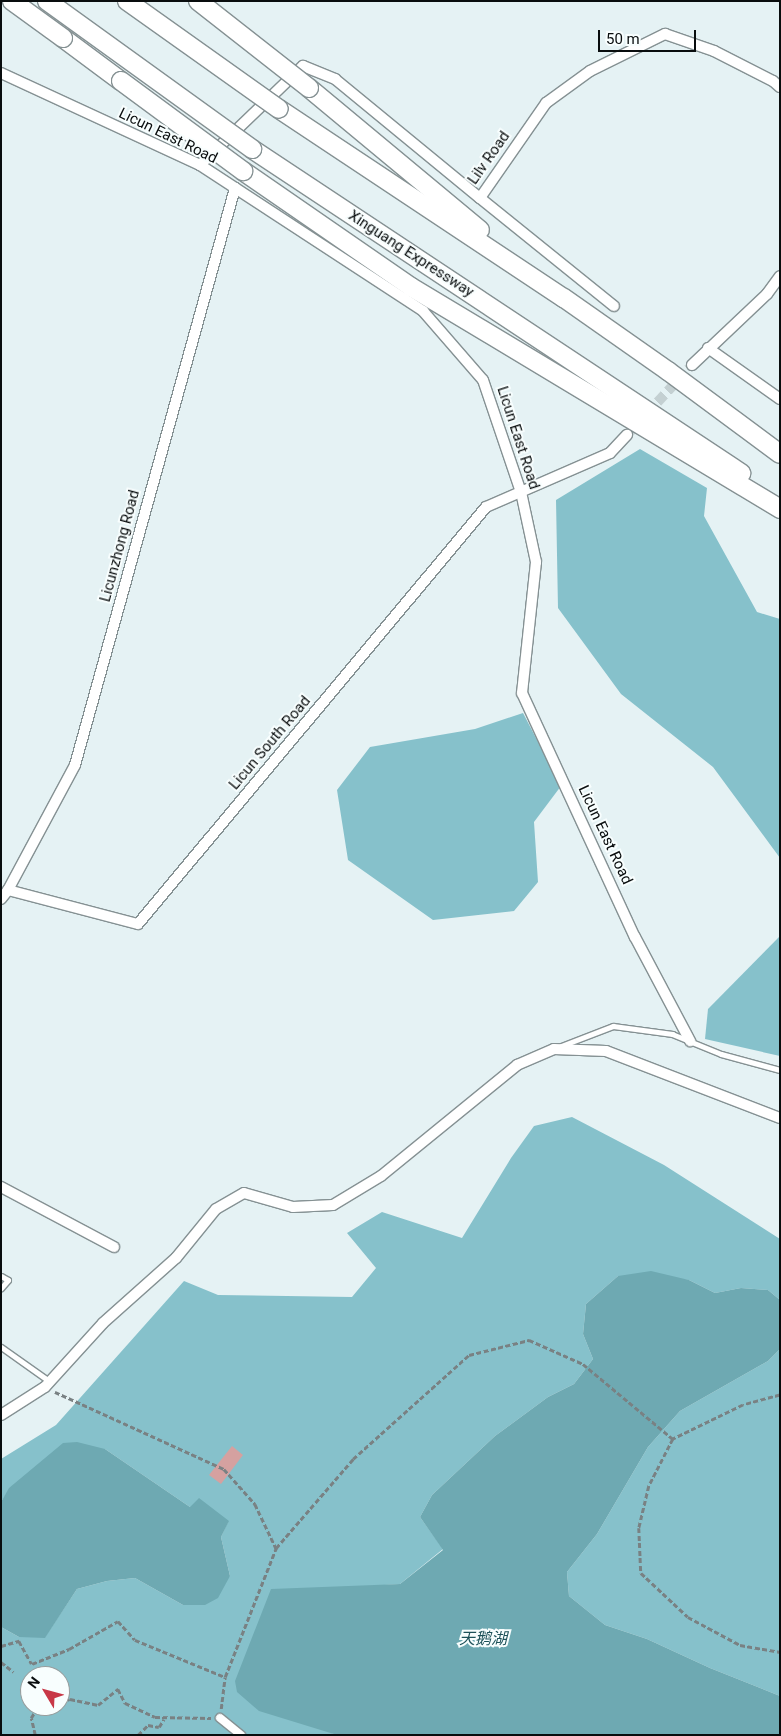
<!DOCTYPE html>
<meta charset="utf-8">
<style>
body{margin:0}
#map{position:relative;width:781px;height:1736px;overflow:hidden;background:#e5f2f4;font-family:Roboto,"Noto Sans SC",sans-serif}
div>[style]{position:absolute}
.forest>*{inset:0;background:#86c1cb}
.water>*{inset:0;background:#6ea9b2}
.building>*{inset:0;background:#d5a1a0}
.minor-tunnel>*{height:10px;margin-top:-5px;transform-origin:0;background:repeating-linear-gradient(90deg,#c4d0d2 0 10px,transparent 0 15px)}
.path>*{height:2.5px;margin-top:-1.25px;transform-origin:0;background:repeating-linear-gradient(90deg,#798183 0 5px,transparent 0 7.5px)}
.roads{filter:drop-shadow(1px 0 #859193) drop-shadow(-1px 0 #859193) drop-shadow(0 1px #859193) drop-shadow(0 -1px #859193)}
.service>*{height:5px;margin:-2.5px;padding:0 2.5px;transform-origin:2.5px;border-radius:2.5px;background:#fff}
.pedestrian>*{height:8px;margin:-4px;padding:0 4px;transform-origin:4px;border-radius:4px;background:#fff}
.minor>*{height:10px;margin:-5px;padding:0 5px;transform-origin:5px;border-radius:5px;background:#fff}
.trunk>*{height:18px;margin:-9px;padding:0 9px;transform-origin:9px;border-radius:9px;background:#fff}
.bridges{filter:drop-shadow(1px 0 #859193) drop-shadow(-1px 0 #859193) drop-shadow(0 1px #859193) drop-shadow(0 -1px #859193)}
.trunk-bridge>*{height:18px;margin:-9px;padding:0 9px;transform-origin:9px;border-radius:9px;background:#fff}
span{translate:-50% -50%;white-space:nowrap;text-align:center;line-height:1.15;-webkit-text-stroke:4px #f8fefe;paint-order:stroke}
.street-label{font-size:15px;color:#090d0e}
.water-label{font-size:16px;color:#1d5159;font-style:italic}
.frame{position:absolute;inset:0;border:2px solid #090d0e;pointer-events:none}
.north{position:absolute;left:20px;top:1666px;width:50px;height:50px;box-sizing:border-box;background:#f8fefe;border:1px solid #989e9e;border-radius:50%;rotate:307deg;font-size:14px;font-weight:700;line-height:20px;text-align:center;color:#090d0e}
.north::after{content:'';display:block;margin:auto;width:18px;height:22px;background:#c83847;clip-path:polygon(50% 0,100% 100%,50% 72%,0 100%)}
.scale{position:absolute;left:598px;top:30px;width:98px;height:22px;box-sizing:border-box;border:2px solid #090d0e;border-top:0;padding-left:6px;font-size:15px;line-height:18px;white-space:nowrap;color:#090d0e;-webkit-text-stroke:4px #f8fefe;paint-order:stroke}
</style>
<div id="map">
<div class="forest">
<i style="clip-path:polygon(640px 449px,707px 488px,704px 516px,757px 612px,780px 619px,780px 858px,713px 767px,621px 694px,558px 608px,556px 500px)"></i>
<i style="clip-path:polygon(523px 713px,561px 786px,534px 822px,538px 882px,514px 911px,433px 920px,348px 860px,337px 790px,370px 747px,475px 729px)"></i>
<i style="clip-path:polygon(780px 936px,780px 1056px,705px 1039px,708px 1009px)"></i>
<i style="clip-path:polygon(evenodd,572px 1117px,664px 1165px,780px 1239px,780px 1300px,768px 1290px,741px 1288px,715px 1293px,689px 1280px,618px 1276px,586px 1304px,583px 1334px,593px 1359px,574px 1384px,548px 1397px,495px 1436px,432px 1495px,420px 1517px,443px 1549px,400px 1584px,354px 1587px,317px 1727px,337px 1735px,1px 1735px,1px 1627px,19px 1637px,45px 1637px,77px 1589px,107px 1581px,135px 1578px,183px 1605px,230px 1576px,221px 1537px,228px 1522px,190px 1507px,105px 1449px,10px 1488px,1px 1502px,1px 1459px,56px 1425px,184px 1281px,218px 1295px,352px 1297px,376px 1268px,347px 1233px,382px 1212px,462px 1238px,511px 1158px,534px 1126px,572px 1117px,30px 1676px,60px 1676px,60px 1706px,30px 1706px,30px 1676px)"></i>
<i style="clip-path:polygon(780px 1349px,780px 1696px,710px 1668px,647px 1639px,605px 1625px,569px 1596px,567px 1572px,597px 1534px,648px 1447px,680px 1411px,768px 1361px)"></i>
</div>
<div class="water">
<i style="clip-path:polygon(651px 1271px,689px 1280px,715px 1293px,741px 1288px,768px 1290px,780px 1300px,780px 1349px,768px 1361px,680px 1411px,648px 1447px,597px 1534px,567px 1572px,569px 1596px,605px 1625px,647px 1639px,710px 1668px,780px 1696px,780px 1735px,337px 1735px,259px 1711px,237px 1692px,235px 1681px,271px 1589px,400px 1584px,443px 1550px,420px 1517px,432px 1495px,495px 1436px,548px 1397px,574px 1384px,593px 1359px,583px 1334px,586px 1304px,618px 1276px)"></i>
<i style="clip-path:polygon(77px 1442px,105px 1449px,190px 1507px,199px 1498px,229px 1521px,221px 1537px,230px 1576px,218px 1598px,205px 1605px,183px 1605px,135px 1578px,107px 1581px,77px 1589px,45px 1638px,19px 1637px,1px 1627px,1px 1502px,9px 1488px,63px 1443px)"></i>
</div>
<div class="building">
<i style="clip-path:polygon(232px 1446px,243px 1455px,221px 1484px,209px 1475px)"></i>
</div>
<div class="minor-tunnel">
<i style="left:627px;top:435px;width:96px;rotate:-47.1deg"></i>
</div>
<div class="path">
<i style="left:55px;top:1392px;width:186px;rotate:24.5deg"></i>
<i style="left:224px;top:1469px;width:47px;rotate:48.5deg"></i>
<i style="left:255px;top:1504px;width:49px;rotate:64.5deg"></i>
<i style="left:780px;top:1395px;width:38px;rotate:165deg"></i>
<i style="left:743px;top:1405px;width:78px;rotate:154.1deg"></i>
<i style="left:673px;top:1439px;width:53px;rotate:117.1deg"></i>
<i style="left:649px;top:1486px;width:43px;rotate:103.4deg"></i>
<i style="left:639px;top:1528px;width:45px;rotate:87.5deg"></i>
<i style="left:641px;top:1573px;width:64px;rotate:43.1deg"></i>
<i style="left:688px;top:1617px;width:59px;rotate:28.3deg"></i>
<i style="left:740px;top:1645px;width:41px;rotate:9.9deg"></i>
<i style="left:1px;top:1646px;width:19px;rotate:-16deg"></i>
<i style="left:19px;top:1641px;width:26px;rotate:61deg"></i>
<i style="left:32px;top:1664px;width:40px;rotate:-22deg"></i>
<i style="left:69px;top:1649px;width:56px;rotate:-29.7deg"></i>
<i style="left:118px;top:1621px;width:25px;rotate:48deg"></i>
<i style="left:135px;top:1640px;width:97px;rotate:22.3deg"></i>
<i style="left:1px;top:1662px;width:16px;rotate:38deg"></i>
<i style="left:60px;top:1702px;width:10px;rotate:-17deg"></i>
<i style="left:70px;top:1699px;width:29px;rotate:12deg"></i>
<i style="left:98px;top:1705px;width:26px;rotate:-39deg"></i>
<i style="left:118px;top:1689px;width:16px;rotate:63deg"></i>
<i style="left:125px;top:1703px;width:33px;rotate:25deg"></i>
<i style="left:155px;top:1717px;width:56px;rotate:1deg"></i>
<i style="left:221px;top:1709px;width:32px;rotate:-83deg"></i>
<i style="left:225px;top:1677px;width:139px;rotate:-68.4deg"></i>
<i style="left:276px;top:1548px;width:118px;rotate:-49.1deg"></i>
<i style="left:353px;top:1459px;width:156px;rotate:-41.9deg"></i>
<i style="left:469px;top:1355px;width:62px;rotate:-14deg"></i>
<i style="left:529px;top:1340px;width:59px;rotate:24deg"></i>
<i style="left:583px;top:1364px;width:117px;rotate:39.8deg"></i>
<i style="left:35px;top:1735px;width:17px;rotate:-103deg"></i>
<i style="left:31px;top:1718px;width:13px;rotate:-58deg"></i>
<i style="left:38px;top:1707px;width:6px;rotate:-9deg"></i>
<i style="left:138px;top:1735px;width:14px;rotate:-45deg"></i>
<i style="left:148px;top:1725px;width:11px;rotate:10deg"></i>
<i style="left:159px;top:1727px;width:9px;rotate:-58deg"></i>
</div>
<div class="roads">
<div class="service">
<i style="left:561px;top:1046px;width:56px;rotate:-21deg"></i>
<i style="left:613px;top:1026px;width:60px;rotate:7.7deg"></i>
<i style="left:672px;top:1034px;width:53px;rotate:22.2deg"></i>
<i style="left:721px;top:1054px;width:61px;rotate:15.2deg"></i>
<i style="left:1px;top:1276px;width:8px;rotate:30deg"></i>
<i style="left:8px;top:1280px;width:11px;rotate:131deg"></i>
<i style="left:1px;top:1347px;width:59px;rotate:35.3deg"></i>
</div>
<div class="pedestrian">
<i style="left:220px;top:1718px;width:27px;rotate:39deg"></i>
</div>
<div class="minor">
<i style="left:1px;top:73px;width:219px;rotate:24.8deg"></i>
<i style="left:200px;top:165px;width:267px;rotate:33.2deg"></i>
<i style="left:423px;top:311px;width:91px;rotate:49deg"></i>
<i style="left:483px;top:380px;width:118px;rotate:71.3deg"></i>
<i style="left:521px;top:492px;width:72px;rotate:77.9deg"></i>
<i style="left:536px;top:562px;width:132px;rotate:96.1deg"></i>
<i style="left:522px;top:693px;width:269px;rotate:65.2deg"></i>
<i style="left:635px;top:937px;width:118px;rotate:62.1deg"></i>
<i style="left:200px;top:165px;width:143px;rotate:-43.9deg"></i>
<i style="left:303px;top:66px;width:35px;rotate:22deg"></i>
<i style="left:335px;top:79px;width:188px;rotate:39.4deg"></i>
<i style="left:480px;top:198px;width:116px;rotate:-55.2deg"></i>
<i style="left:546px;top:103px;width:54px;rotate:-36deg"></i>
<i style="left:590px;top:71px;width:84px;rotate:-26.3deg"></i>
<i style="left:665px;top:34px;width:52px;rotate:19.1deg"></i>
<i style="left:714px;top:51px;width:66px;rotate:27deg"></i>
<i style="left:773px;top:81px;width:9px;rotate:41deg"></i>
<i style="left:480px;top:198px;width:172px;rotate:38.9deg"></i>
<i style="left:708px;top:348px;width:88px;rotate:35.3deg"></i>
<i style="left:692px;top:365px;width:103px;rotate:-43.4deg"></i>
<i style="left:767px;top:294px;width:22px;rotate:-54deg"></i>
<i style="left:8px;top:890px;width:134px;rotate:14.7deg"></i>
<i style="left:138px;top:924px;width:543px;rotate:-50.15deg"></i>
<i style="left:486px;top:507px;width:135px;rotate:-23.5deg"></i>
<i style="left:610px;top:453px;width:25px;rotate:-47deg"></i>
<i style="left:1px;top:899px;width:11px;rotate:-52deg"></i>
<i style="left:8px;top:890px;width:142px;rotate:-61.8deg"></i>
<i style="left:75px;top:765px;width:599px;rotate:-74.5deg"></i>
<i style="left:1px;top:1187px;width:128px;rotate:28deg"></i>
<i style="left:1px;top:1415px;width:52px;rotate:-32.5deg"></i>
<i style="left:45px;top:1387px;width:86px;rotate:-47.8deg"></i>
<i style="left:103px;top:1323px;width:98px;rotate:-41.7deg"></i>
<i style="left:176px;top:1258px;width:63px;rotate:-50.8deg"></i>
<i style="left:216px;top:1209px;width:32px;rotate:-30deg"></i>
<i style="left:244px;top:1193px;width:51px;rotate:15.9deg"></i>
<i style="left:293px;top:1207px;width:40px;rotate:-2.9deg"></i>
<i style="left:333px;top:1205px;width:56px;rotate:-31.1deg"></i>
<i style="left:381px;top:1176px;width:176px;rotate:-39.2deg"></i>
<i style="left:517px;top:1065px;width:40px;rotate:-23.4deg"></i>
<i style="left:554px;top:1049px;width:52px;rotate:2.2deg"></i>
<i style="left:606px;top:1051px;width:186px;rotate:21.1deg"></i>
</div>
<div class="trunk">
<i style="left:63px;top:38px;width:72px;rotate:36.6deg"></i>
<i style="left:309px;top:88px;width:222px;rotate:39.7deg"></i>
<i style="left:279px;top:109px;width:342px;rotate:33.6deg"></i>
<i style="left:564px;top:298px;width:127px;rotate:35.1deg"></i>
<i style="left:668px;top:371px;width:139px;rotate:36.5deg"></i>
<i style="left:252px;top:149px;width:587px;rotate:33.53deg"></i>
<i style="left:243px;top:171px;width:204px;rotate:34.6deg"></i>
<i style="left:411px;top:287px;width:431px;rotate:31deg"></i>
</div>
</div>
<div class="bridges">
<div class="trunk-bridge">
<i style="left:12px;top:1px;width:63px;rotate:36deg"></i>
<i style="left:47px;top:1px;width:253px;rotate:35.8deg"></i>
<i style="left:127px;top:1px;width:186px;rotate:35.4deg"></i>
<i style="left:198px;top:1px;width:141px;rotate:38.1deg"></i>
<i style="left:121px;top:81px;width:152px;rotate:36.4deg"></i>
</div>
</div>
<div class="street-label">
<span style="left:168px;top:136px;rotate:26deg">Licun East Road</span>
<span style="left:489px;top:158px;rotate:-55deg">Lilv Road</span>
<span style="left:411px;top:254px;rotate:33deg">Xinguang Expressway</span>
<span style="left:518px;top:438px;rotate:72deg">Licun East Road</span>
<span style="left:120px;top:546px;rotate:-75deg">Licunzhong Road</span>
<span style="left:270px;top:743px;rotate:-50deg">Licun South Road</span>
<span style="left:605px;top:835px;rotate:65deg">Licun East Road</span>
</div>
<div class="water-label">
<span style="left:483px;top:1639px">天鹅湖</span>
</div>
<div class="frame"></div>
<div class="north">N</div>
<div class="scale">50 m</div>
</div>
